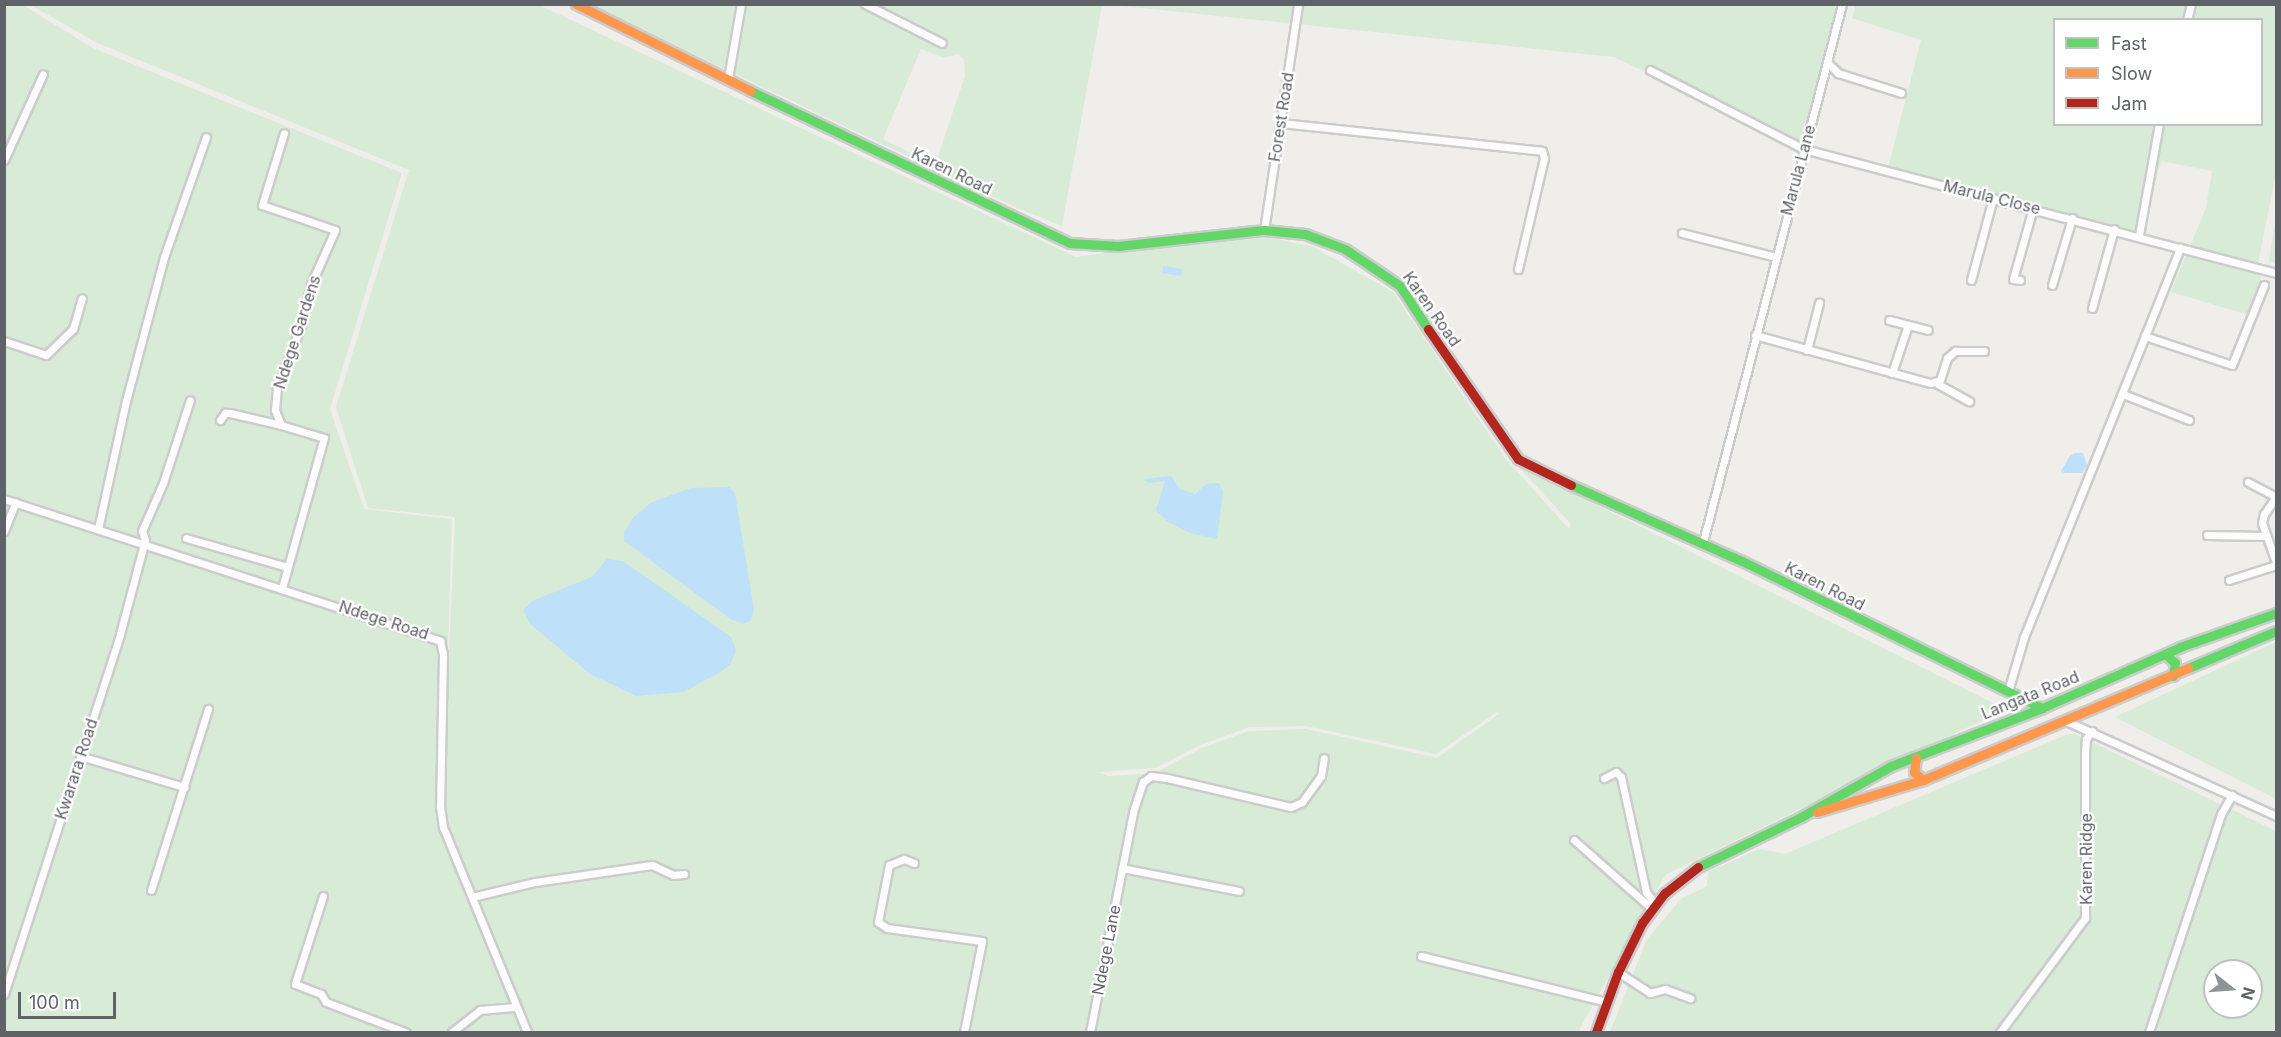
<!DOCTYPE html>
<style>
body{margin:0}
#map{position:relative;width:2281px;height:1037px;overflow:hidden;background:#efeeea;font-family:Inter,sans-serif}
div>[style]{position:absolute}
.green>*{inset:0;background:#d8ebd6}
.water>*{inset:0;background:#bfe0f9}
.roads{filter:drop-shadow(2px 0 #cbcccc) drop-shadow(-2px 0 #cbcccc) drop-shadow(0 2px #cbcccc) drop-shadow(0 -2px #cbcccc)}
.street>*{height:7px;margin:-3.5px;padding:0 3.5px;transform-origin:3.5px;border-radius:3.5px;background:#fdfcfc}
.fast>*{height:9px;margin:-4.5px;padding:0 4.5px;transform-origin:4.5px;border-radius:4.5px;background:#63d668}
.slow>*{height:9px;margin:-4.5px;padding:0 4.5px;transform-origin:4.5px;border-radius:4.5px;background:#ff974d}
.jam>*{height:9px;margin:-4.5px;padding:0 4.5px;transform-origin:4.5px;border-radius:4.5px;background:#b3261e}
span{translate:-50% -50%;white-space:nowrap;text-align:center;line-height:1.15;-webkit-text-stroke:4.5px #fff;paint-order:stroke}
.street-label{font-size:16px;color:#5f6368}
.frame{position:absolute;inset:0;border:6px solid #5f6368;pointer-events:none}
.legend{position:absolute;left:2053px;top:18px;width:210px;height:108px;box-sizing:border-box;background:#fff;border:2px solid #bfc1c3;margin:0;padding:8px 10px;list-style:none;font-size:18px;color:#5f6368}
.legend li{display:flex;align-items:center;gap:12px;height:30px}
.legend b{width:30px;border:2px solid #bfc1c3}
.north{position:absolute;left:2203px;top:959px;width:60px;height:60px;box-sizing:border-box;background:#fff;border:2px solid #bfc1c3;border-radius:50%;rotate:107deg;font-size:16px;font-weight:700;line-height:24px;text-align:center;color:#5f6368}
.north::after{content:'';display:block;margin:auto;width:21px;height:27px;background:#919496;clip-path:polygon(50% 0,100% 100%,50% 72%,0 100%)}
.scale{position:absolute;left:18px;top:992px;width:98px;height:27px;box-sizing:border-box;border:3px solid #5f6368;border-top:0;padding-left:8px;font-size:18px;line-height:21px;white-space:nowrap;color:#5f6368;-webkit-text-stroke:4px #fff;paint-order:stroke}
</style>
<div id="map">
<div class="green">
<i style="clip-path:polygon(1103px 4px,1838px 5px,1800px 147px,1614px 57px)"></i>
<i style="clip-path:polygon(evenodd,1856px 4px,2276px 5px,2276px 173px,2258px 263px,2261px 281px,2249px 315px,2171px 292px,2206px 208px,2212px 171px,2161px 161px,2141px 234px,1888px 168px,1921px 40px,1852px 18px,1856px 4px,2054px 20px,2262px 20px,2262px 124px,2054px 124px,2054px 20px)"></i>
<i style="clip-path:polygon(evenodd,5px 5px,23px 5px,93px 48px,402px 173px,330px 409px,364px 509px,452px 519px,444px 769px,455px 517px,368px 508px,336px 407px,409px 170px,95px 42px,31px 5px,539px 5px,1076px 257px,1247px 232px,1313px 247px,1393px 292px,1505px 458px,1569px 529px,1571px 524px,1517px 465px,2005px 709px,1665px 875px,1578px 1032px,5px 1032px,5px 5px,1497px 712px,1500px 713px,1437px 758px,1306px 729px,1249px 731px,1202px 748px,1155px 773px,1108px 776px,1099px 772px,1155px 768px,1200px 745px,1249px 727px,1306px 726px,1436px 754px,1497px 712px)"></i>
<i style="clip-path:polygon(evenodd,589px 5px,1102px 5px,1062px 226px,1015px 207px,589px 5px,921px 49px,944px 58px,958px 54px,964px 60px,965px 76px,935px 165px,883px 139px,921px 49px)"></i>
<i style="clip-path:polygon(2276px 217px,2276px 263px,2269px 261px)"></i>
<i style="clip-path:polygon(2276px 642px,2276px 799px,2115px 717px)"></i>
<i style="clip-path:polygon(evenodd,2068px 734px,2075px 734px,2276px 831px,2276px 1032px,1610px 1032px,1647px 939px,1682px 898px,1706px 887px,1709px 871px,1760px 849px,1785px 854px,2068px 734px,2215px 971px,2251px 971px,2251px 1007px,2215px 1007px,2215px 971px)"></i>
</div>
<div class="water">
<i style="clip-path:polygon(1163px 266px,1182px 269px,1181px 276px,1162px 273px)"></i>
<i style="clip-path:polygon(2075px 453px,2083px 453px,2087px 465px,2082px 473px,2064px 473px,2061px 471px,2070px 456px)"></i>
<i style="clip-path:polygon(1171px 476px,1180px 489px,1195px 494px,1206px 484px,1219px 483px,1223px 492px,1217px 539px,1190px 533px,1168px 522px,1156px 510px,1165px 481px,1148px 483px,1143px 479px)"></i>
<i style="clip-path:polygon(729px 487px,735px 493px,754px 610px,751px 620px,744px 624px,732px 620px,624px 541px,624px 533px,633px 518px,650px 503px,691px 488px)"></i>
<i style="clip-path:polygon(607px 559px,623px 561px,731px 637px,736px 650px,731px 663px,721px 672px,683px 692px,636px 696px,590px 674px,530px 624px,523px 610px,532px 601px,592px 577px)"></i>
</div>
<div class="roads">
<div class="street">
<i style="left:865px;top:4px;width:86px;rotate:26.9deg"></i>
<i style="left:2187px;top:20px;width:16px;rotate:-76deg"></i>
<i style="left:1827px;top:62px;width:16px;rotate:45deg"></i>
<i style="left:1838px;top:73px;width:66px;rotate:17.6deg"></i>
<i style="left:1650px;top:70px;width:173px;rotate:27.2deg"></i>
<i style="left:1804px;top:149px;width:389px;rotate:14.8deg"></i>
<i style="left:728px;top:79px;width:76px;rotate:-80.2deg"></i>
<i style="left:1281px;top:123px;width:262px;rotate:6.1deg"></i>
<i style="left:1542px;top:151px;width:7px;rotate:74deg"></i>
<i style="left:1544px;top:158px;width:114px;rotate:103.2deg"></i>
<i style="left:4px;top:160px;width:94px;rotate:-65.6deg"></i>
<i style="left:1264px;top:230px;width:229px;rotate:-81.4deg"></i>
<i style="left:1682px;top:233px;width:97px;rotate:14.3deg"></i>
<i style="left:2139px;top:235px;width:113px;rotate:-79.8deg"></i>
<i style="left:1971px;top:280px;width:85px;rotate:-75deg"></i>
<i style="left:2020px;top:280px;width:7px;rotate:-172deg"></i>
<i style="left:2013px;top:279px;width:74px;rotate:-74.3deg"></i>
<i style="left:2052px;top:285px;width:70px;rotate:-73.4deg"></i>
<i style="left:2264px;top:285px;width:86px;rotate:111.8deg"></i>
<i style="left:2232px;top:365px;width:92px;rotate:-161.6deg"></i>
<i style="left:2145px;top:336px;width:95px;rotate:-68.3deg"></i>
<i style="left:2180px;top:248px;width:99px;rotate:14.6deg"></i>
<i style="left:2092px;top:308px;width:82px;rotate:-74.4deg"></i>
<i style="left:1889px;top:320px;width:40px;rotate:14.4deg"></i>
<i style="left:1755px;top:335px;width:182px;rotate:15.3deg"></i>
<i style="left:1931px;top:383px;width:9px;rotate:-18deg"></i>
<i style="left:1940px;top:380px;width:23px;rotate:-72deg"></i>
<i style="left:1947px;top:358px;width:11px;rotate:-41deg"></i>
<i style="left:1955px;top:351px;width:29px"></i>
<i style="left:4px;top:341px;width:44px;rotate:18.4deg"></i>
<i style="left:46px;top:355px;width:37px;rotate:-44deg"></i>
<i style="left:73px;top:329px;width:32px;rotate:-74deg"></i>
<i style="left:1807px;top:350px;width:49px;rotate:-75.7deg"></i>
<i style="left:1892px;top:373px;width:47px;rotate:-71.6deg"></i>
<i style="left:1936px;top:383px;width:38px;rotate:29deg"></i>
<i style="left:2123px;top:394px;width:71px;rotate:21.5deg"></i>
<i style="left:220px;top:420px;width:9px;rotate:-54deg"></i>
<i style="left:225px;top:413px;width:5px"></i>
<i style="left:230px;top:413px;width:52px;rotate:13.2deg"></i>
<i style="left:2248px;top:482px;width:32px;rotate:28deg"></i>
<i style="left:2276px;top:497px;width:21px;rotate:125deg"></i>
<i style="left:2264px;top:514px;width:9px;rotate:103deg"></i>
<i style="left:2262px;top:523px;width:41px;rotate:70.3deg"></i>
<i style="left:4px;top:499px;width:459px;rotate:18deg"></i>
<i style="left:440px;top:641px;width:13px;rotate:77deg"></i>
<i style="left:443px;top:654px;width:152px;rotate:91.1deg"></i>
<i style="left:440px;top:806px;width:21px;rotate:82deg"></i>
<i style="left:443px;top:827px;width:222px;rotate:67.7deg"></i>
<i style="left:98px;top:529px;width:131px;rotate:-77.7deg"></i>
<i style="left:126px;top:401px;width:149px;rotate:-75.2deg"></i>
<i style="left:164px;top:257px;width:127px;rotate:-70.7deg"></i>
<i style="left:4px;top:531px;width:31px;rotate:-68deg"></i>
<i style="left:2207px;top:535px;width:59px;rotate:1deg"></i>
<i style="left:186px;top:538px;width:105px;rotate:16deg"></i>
<i style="left:1703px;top:542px;width:556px;rotate:-75.51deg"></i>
<i style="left:2229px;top:580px;width:49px;rotate:-17.7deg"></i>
<i style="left:282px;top:588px;width:156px;rotate:-74.4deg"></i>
<i style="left:324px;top:438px;width:45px;rotate:-163.2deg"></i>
<i style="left:281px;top:425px;width:16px;rotate:-112deg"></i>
<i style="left:275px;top:410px;width:21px;rotate:-85deg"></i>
<i style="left:277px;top:389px;width:71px;rotate:-69.3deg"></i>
<i style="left:302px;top:323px;width:40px;rotate:-77deg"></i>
<i style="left:311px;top:284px;width:59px;rotate:-66deg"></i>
<i style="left:335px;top:230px;width:77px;rotate:-161.1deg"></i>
<i style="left:262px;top:205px;width:75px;rotate:-73deg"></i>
<i style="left:2008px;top:691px;width:56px;rotate:-73.5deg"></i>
<i style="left:2024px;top:637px;width:324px;rotate:-68.1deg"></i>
<i style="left:2066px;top:721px;width:230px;rotate:24.3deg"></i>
<i style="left:80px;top:756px;width:109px;rotate:16.6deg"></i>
<i style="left:1604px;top:778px;width:13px;rotate:-27deg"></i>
<i style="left:1616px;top:772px;width:7px;rotate:45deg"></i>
<i style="left:1621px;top:777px;width:118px;rotate:77.7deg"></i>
<i style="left:1646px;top:892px;width:16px;rotate:52deg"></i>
<i style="left:1574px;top:840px;width:104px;rotate:41.5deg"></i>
<i style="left:914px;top:863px;width:11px;rotate:-158deg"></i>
<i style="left:904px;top:859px;width:16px;rotate:158deg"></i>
<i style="left:889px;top:865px;width:58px;rotate:100.9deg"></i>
<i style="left:878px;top:922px;width:11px;rotate:34deg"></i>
<i style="left:887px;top:928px;width:96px;rotate:7.8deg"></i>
<i style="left:982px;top:941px;width:93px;rotate:101.2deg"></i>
<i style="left:1122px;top:868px;width:119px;rotate:11.1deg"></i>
<i style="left:151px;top:890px;width:190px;rotate:-72.5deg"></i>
<i style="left:323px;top:896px;width:92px;rotate:107.7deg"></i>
<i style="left:295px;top:984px;width:28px;rotate:21deg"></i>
<i style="left:321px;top:994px;width:9px;rotate:58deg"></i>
<i style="left:326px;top:1002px;width:85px;rotate:20.8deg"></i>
<i style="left:472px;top:897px;width:65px;rotate:-13.4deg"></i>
<i style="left:535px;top:882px;width:118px;rotate:-8.3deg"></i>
<i style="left:652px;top:865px;width:23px;rotate:25deg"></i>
<i style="left:673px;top:875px;width:11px;rotate:-5deg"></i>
<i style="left:1421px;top:956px;width:192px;rotate:13.9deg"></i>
<i style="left:1618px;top:972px;width:38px;rotate:33deg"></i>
<i style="left:1650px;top:993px;width:16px;rotate:-15deg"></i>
<i style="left:1665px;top:989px;width:27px;rotate:20deg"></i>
<i style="left:4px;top:994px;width:378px;rotate:-72.1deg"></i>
<i style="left:120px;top:634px;width:97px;rotate:-75.1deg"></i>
<i style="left:145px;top:540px;width:9px;rotate:-108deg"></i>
<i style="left:142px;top:531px;width:52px;rotate:-66.4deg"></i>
<i style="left:163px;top:483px;width:87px;rotate:-72deg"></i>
<i style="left:452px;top:1032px;width:36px;rotate:-38deg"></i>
<i style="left:480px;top:1010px;width:36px;rotate:-5deg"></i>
<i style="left:1090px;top:1032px;width:224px;rotate:-78.9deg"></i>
<i style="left:1133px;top:812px;width:32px;rotate:-72deg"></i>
<i style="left:1143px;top:782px;width:10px;rotate:-37deg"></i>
<i style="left:1151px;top:776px;width:16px;rotate:7deg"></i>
<i style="left:1167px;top:778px;width:127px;rotate:13.2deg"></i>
<i style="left:1291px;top:807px;width:12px;rotate:-24deg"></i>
<i style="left:1302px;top:802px;width:32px;rotate:-54deg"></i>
<i style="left:1321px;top:776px;width:18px;rotate:-81deg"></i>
<i style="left:2000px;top:1032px;width:142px;rotate:-53.3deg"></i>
<i style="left:2085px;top:918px;width:166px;rotate:-90deg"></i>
<i style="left:2085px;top:752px;width:13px;rotate:-86deg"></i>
<i style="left:2086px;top:739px;width:10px;rotate:-53deg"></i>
<i style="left:2149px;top:1032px;width:230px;rotate:-71.7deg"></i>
<i style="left:2221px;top:814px;width:22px;rotate:-60deg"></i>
</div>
<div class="fast">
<i style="left:751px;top:91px;width:353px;rotate:25.5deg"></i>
<i style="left:1070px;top:243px;width:48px;rotate:3.6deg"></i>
<i style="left:1118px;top:246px;width:147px;rotate:-6.3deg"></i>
<i style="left:1264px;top:230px;width:41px;rotate:5.6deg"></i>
<i style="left:1305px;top:234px;width:43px;rotate:20.6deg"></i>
<i style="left:1345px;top:249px;width:66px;rotate:33.9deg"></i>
<i style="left:1400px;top:286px;width:51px;rotate:56.9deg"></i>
<i style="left:1571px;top:485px;width:187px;rotate:24deg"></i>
<i style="left:1742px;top:561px;width:334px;rotate:26.1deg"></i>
<i style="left:2165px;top:654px;width:13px;rotate:42deg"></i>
<i style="left:2175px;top:663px;width:13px;rotate:99deg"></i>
<i style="left:2188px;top:668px;width:95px;rotate:-22.8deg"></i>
<i style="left:1698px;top:867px;width:114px;rotate:-25.9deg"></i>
<i style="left:1801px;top:817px;width:103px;rotate:-29.5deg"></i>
<i style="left:1891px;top:766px;width:162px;rotate:-21deg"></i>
<i style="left:2042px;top:708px;width:151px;rotate:-23.8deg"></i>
<i style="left:2180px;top:647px;width:102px;rotate:-19.5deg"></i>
</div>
<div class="slow">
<i style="left:576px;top:4px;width:195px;rotate:26.4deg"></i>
<i style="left:1916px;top:758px;width:14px;rotate:98deg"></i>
<i style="left:1914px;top:772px;width:12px;rotate:42deg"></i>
<i style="left:1817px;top:812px;width:111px;rotate:-16.8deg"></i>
<i style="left:1923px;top:780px;width:288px;rotate:-22.9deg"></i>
</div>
<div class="jam">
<i style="left:1428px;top:329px;width:158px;rotate:55.3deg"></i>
<i style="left:1518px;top:459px;width:59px;rotate:26.1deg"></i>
<i style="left:1596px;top:1032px;width:64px;rotate:-69.9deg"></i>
<i style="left:1618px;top:972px;width:55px;rotate:-63.9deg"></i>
<i style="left:1642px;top:923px;width:38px;rotate:-53deg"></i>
<i style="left:1665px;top:893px;width:42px;rotate:-38.2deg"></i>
</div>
</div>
<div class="street-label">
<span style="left:1281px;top:117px;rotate:-81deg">Forest Road</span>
<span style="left:1798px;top:170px;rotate:-75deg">Marula Lane</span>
<span style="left:952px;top:171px;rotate:26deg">Karen Road</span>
<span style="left:1992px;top:197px;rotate:14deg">Marula Close</span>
<span style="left:1432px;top:309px;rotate:55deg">Karen Road</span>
<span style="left:297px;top:332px;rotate:-72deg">Ndege Gardens</span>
<span style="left:1825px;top:586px;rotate:27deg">Karen Road</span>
<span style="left:384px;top:620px;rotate:18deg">Ndege Road</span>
<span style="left:2030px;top:695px;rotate:-22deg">Langata Road</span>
<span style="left:76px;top:769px;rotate:-72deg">Kwarara Road</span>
<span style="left:2086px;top:859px;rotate:-90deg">Karen Ridge</span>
<span style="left:1106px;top:950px;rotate:-79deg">Ndege Lane</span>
</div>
<div class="frame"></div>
<ul class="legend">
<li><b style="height:8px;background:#63d668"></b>Fast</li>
<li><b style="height:8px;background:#ff974d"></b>Slow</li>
<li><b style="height:8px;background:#b3261e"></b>Jam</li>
</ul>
<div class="north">N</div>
<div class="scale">100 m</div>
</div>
